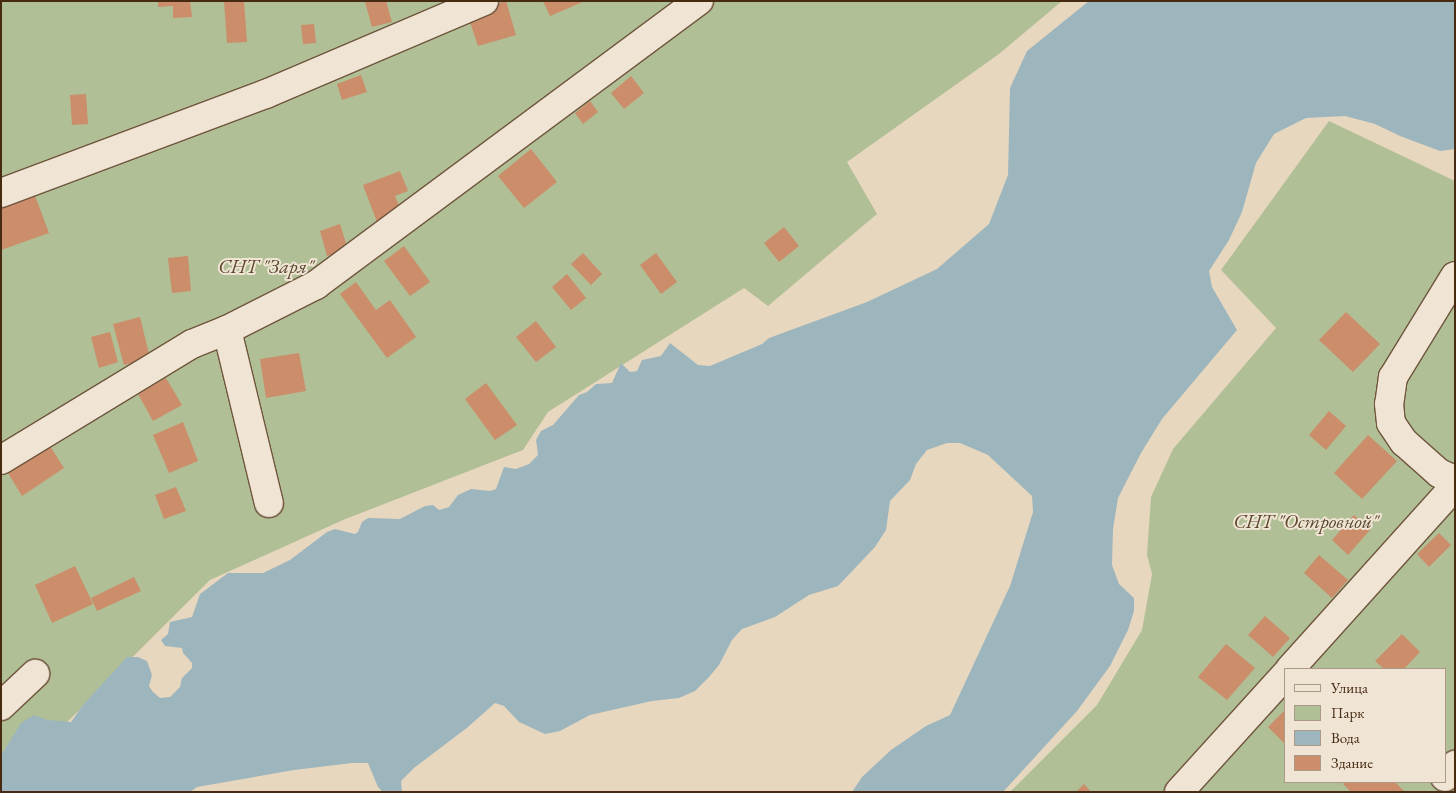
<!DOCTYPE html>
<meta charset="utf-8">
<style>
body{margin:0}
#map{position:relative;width:1456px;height:793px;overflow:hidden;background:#e8d7bf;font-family:"EB Garamond",serif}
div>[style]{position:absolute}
.green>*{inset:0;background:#b1bf96}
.water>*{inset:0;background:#9db6be}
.building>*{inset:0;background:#cb8d6a}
.roads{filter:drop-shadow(1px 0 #6f553d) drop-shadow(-1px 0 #6f553d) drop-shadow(0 1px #6f553d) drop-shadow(0 -1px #6f553d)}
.minor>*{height:28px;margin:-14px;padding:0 14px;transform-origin:14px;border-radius:14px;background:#f0e5d5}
span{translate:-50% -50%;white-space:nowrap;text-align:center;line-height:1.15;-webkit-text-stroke:4px #f0e5d5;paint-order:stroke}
.park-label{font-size:20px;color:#5c482c;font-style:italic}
.frame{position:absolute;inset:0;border:2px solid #472a12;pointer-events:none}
.legend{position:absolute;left:1284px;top:668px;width:162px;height:115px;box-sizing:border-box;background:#f0e5d5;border:1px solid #ac9a87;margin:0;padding:6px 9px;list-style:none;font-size:15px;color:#472a12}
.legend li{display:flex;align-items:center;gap:10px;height:25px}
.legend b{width:25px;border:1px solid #ac9a87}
</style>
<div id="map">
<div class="green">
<i style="clip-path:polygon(1px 1px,1062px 1px,999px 54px,847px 162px,877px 214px,768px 306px,744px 288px,548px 412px,523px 450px,343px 520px,210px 580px,1px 788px)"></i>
<i style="clip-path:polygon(evenodd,1329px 121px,1455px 181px,1455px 792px,1010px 792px,1097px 705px,1142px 630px,1152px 574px,1147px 555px,1151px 497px,1173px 449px,1276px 328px,1221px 270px,1329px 121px,1285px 669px,1445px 669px,1445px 782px,1285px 782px,1285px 669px)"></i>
</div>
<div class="water">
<i style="clip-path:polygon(1089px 1px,1455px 1px,1455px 149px,1440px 151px,1400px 136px,1375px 124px,1345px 116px,1306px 118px,1274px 134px,1256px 163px,1242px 212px,1229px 240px,1209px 271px,1212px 287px,1237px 330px,1162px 419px,1141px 453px,1118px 498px,1113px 529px,1112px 565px,1119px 584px,1134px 598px,1134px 611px,1128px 630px,1110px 666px,1077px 711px,1003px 792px,852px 792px,862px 777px,891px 750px,926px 726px,950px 715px,1010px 586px,1033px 512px,1032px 496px,988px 455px,960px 443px,947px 443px,927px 450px,916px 464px,910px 480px,890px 501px,886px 530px,875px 547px,838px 586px,809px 595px,775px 617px,742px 629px,732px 640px,719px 665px,709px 677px,695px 691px,679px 698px,652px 701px,590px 715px,560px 731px,545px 734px,519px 722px,504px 706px,495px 703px,468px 727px,414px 768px,401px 781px,402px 792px,383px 792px,378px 787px,368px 763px,352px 763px,294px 770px,197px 787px,190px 792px,1px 792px,2px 754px,21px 723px,34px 715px,47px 720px,71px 722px,83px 705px,127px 657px,138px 657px,147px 661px,152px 675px,149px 686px,153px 692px,160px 698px,170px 697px,180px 687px,182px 678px,192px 668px,192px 663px,183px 653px,182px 648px,165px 646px,161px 640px,168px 634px,170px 622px,192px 617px,200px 594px,228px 573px,263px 573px,290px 560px,327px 532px,335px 529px,355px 534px,358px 532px,362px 522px,368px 518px,400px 519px,425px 506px,433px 505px,439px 510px,449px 507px,458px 495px,471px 489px,490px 491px,496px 489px,504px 467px,516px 469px,529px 464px,538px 455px,536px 440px,541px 431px,553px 425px,579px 395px,587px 392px,596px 384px,612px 383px,621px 363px,630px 372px,637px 371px,642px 360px,661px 356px,670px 343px,698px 365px,710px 366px,762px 344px,769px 338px,867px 302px,937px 269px,989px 224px,1008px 175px,1010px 88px,1027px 51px)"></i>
</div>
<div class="building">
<i style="clip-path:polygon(158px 1px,190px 1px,192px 17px,173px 18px,173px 6px,158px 7px)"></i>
<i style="clip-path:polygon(224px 1px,244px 1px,247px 42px,227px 43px)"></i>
<i style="clip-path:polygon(386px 1px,392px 22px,372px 27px,365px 2px)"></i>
<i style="clip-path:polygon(506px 1px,516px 35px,478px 46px,467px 13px)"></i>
<i style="clip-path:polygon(543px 1px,585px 1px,550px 16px)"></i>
<i style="clip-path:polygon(314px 24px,316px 43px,303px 44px,301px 25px)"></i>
<i style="clip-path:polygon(361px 75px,367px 92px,342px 100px,337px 84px)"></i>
<i style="clip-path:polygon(631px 76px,644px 93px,624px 109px,611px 93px)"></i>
<i style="clip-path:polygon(86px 94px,88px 124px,72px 125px,70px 95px)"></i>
<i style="clip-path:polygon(590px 101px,598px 112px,583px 124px,575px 113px)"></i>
<i style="clip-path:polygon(531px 149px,557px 182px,524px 208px,498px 176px)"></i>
<i style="clip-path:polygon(400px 171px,408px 191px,395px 196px,402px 213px,377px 222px,363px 185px)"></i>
<i style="clip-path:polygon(34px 193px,49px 233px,1px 250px,1px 205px)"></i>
<i style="clip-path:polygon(340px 224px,348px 250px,327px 256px,320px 231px)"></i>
<i style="clip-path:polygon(784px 227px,799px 246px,779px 262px,764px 243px)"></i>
<i style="clip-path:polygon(404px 246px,430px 282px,410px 296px,384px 261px)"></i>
<i style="clip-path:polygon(583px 253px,602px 274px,591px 285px,571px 264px)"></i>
<i style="clip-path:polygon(656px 253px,677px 282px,661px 294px,640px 265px)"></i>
<i style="clip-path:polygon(188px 256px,191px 291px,172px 293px,168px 258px)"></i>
<i style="clip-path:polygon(567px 274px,586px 298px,571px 310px,552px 287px)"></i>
<i style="clip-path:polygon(356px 282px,376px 310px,390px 300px,416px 337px,387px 358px,340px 294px)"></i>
<i style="clip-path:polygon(1346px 312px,1380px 344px,1353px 372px,1319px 340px)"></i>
<i style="clip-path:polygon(140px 317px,150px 358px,124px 365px,113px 324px)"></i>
<i style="clip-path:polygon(536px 321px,556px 347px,536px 362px,516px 337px)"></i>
<i style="clip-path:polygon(110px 332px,118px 362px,99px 368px,91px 337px)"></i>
<i style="clip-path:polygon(299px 353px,306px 391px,266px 398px,260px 359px)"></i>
<i style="clip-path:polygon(166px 378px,182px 405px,153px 421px,138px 394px)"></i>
<i style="clip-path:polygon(486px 383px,517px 425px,495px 440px,465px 399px)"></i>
<i style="clip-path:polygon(1329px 411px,1346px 426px,1326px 450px,1309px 435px)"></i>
<i style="clip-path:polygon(183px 422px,198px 461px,169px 473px,153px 435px)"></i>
<i style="clip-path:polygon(1368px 435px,1397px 461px,1362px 499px,1334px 473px)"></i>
<i style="clip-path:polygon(50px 446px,64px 468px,22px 496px,8px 473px)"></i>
<i style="clip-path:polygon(176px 487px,186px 511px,164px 519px,155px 495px)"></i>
<i style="clip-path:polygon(1354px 515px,1370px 530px,1348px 555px,1332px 540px)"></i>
<i style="clip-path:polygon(1439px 533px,1451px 545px,1429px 567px,1417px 554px)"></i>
<i style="clip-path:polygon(1319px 555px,1348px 580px,1332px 598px,1304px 573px)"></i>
<i style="clip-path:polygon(75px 566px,93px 604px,52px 623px,35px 585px)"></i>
<i style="clip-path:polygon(134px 577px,141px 591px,97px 611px,91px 598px)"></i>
<i style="clip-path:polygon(1265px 616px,1290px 638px,1273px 657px,1248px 635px)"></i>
<i style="clip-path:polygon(1402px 634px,1420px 652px,1404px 669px,1384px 669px,1375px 661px)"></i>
<i style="clip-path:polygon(1226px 644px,1255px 668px,1227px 700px,1198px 677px)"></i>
<i style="clip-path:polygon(1285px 710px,1285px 744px,1268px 727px)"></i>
<i style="clip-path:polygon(1345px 782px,1395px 782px,1405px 792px,1351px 792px,1343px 784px)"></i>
<i style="clip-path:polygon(1084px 784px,1091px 792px,1076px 792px)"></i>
</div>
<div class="roads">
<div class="minor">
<i style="left:1px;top:193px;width:283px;rotate:-20.5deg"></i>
<i style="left:266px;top:94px;width:237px;rotate:-23.1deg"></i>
<i style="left:1455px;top:276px;width:119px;rotate:121.5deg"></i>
<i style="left:1393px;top:377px;width:27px;rotate:98deg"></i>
<i style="left:1389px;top:404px;width:19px;rotate:84deg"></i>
<i style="left:1391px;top:423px;width:23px;rotate:56deg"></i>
<i style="left:1404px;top:442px;width:47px;rotate:41.5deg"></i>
<i style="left:1439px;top:473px;width:17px;rotate:24deg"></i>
<i style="left:227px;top:330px;width:178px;rotate:76.4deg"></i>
<i style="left:1px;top:460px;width:223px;rotate:-31.3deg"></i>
<i style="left:192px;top:344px;width:38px;rotate:-22deg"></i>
<i style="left:227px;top:330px;width:100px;rotate:-26.8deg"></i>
<i style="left:316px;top:285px;width:477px;rotate:-36.6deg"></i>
<i style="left:1290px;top:669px;width:246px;rotate:-48deg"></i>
<i style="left:1px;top:706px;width:47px;rotate:-43.3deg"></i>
<i style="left:1445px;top:777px;width:16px;rotate:-50deg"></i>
<i style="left:1179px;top:792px;width:158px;rotate:-47.8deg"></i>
</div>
</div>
<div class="park-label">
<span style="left:266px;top:266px">СНТ "Заря"</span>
<span style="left:1306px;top:521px">СНТ "Островной"</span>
</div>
<div class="frame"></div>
<ul class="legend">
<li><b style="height:6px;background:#f0e5d5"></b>Улица</li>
<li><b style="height:14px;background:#b1bf96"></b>Парк</li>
<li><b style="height:14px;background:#9db6be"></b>Вода</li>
<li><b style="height:14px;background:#cb8d6a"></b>Здание</li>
</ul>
</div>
